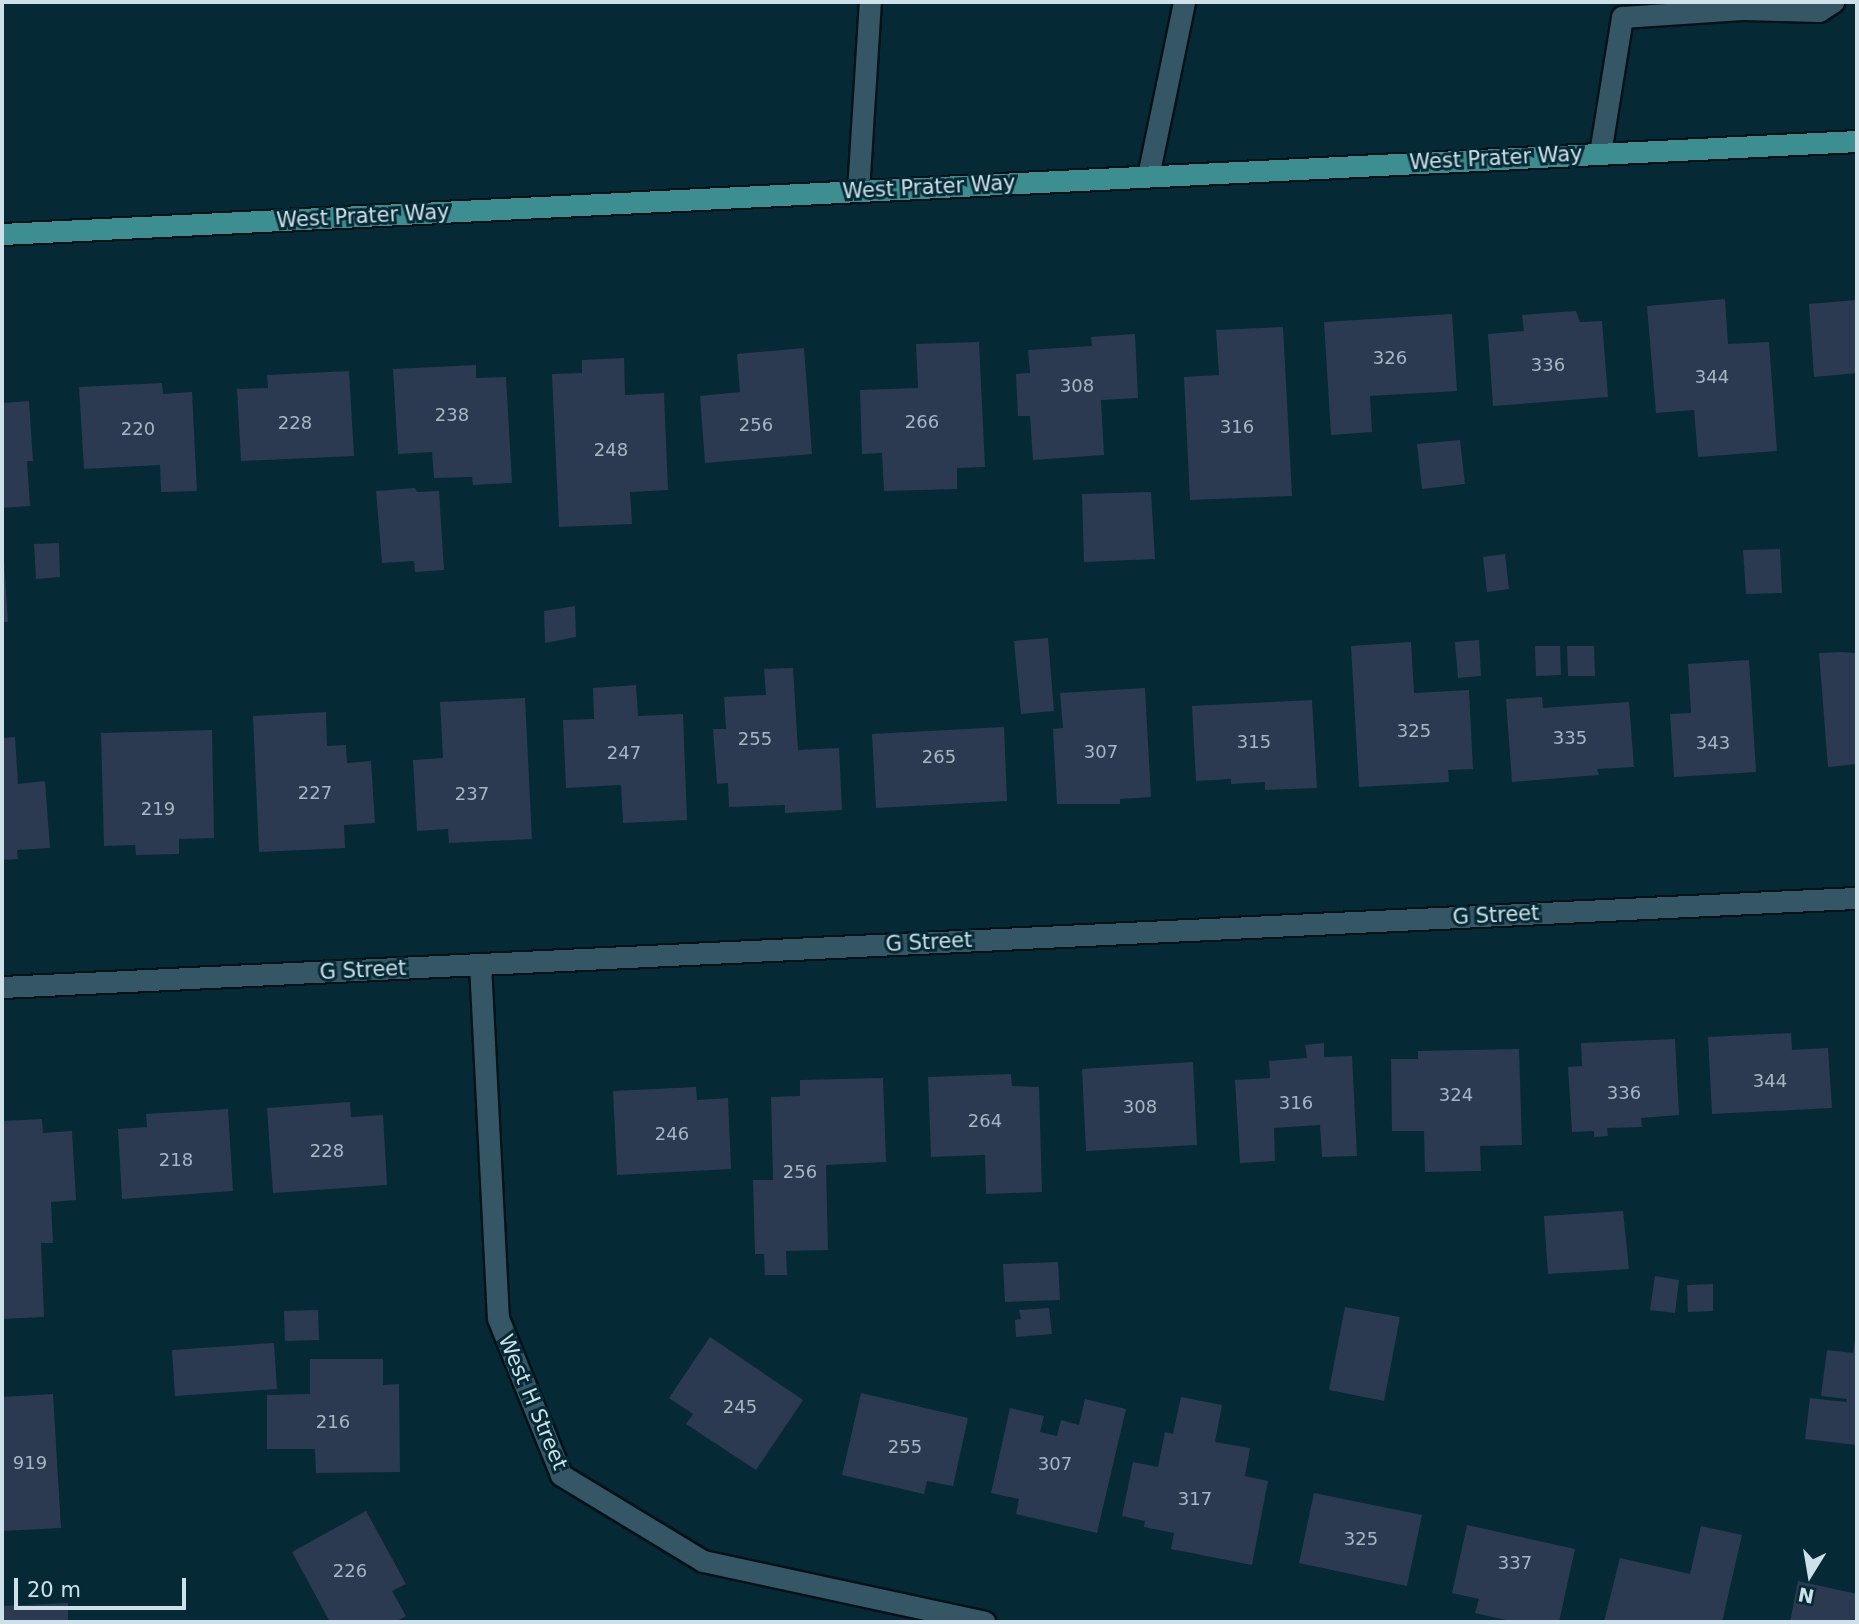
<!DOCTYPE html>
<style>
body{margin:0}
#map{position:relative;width:1859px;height:1624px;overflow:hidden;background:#052935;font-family:"DejaVu Sans",sans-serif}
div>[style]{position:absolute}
.building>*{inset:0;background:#2b3a51}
.roads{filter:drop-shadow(2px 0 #001119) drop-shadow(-2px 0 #001119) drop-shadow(0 2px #001119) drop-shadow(0 -2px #001119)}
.minor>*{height:21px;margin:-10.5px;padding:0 10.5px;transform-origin:10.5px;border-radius:10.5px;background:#355765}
.major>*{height:21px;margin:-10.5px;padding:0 10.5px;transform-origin:10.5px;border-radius:10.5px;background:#3c8e90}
span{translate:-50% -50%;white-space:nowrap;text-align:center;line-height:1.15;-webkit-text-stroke:6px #052935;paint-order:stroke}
.number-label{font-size:18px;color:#a5b7c2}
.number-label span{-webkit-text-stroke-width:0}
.street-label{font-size:21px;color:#cee1e8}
.frame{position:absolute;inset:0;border:4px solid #cee1e8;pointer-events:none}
.north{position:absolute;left:1775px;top:1540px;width:70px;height:70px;-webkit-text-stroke:5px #052935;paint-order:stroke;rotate:191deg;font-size:19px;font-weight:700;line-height:28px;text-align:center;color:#cee1e8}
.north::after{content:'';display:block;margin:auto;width:24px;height:32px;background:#cee1e8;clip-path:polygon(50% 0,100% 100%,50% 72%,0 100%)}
.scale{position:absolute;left:14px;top:1578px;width:172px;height:32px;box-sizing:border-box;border:4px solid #cee1e8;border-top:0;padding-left:9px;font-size:21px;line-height:24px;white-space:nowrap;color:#cee1e8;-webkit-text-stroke:5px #052935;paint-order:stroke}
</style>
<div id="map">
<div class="building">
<i style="clip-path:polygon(1725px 299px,1728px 344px,1769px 342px,1777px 451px,1698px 457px,1694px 410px,1656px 413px,1647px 306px)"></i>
<i style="clip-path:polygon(1857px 300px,1857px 373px,1814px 377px,1809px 304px)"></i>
<i style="clip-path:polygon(1576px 311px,1580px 322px,1602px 321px,1608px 397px,1493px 406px,1488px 334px,1524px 331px,1522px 315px)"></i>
<i style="clip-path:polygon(1452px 314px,1457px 391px,1370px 396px,1372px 432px,1331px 435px,1324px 322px)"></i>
<i style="clip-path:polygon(1283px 327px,1292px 496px,1190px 500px,1184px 377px,1219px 375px,1216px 330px)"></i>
<i style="clip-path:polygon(1135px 334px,1138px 398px,1101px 400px,1104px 455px,1033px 460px,1030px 416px,1018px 416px,1016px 374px,1030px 373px,1028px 350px,1092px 346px,1091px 337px)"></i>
<i style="clip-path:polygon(979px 342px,985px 467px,957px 468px,957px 489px,884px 491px,882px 453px,862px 454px,860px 390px,918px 388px,916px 344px)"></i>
<i style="clip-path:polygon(804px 348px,812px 454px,705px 463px,700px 396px,740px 392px,737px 354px)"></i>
<i style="clip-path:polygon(624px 358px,625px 395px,664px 393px,668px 490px,630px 492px,632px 524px,559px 527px,552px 374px,582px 373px,582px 360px)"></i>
<i style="clip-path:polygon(476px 365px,476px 378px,506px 377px,512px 483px,473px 485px,472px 477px,434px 478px,432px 452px,398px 454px,393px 369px)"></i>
<i style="clip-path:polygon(349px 371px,354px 456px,241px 461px,237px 389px,268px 388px,267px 375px)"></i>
<i style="clip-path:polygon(162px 383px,163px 394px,192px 392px,197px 491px,161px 492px,160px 465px,84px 469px,79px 387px)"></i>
<i style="clip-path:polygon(29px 401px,33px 461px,27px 461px,30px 506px,2px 508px,2px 403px)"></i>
<i style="clip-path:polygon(1460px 440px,1465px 484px,1422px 489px,1417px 444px)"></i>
<i style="clip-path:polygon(415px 488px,417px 492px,439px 491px,444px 570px,415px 572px,414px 561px,382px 563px,376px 491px)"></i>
<i style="clip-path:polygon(1151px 492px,1155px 559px,1084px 562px,1082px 494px)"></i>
<i style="clip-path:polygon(2px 531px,8px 622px,2px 622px)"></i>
<i style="clip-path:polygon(59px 543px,60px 577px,36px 579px,34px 544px)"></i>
<i style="clip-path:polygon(1780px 549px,1782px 593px,1746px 594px,1743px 550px)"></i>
<i style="clip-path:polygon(1505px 554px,1509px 589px,1487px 592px,1483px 557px)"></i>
<i style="clip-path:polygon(575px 606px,576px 637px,545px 643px,544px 611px)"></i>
<i style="clip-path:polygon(1048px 638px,1054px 711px,1021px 714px,1014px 641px)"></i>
<i style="clip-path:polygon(1479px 640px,1481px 676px,1458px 678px,1455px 642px)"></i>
<i style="clip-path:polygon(1411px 642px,1414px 693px,1469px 690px,1473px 769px,1448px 770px,1449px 782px,1359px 787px,1351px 646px)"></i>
<i style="clip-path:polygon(1535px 646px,1560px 646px,1561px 675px,1536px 676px)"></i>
<i style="clip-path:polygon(1567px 646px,1594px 646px,1595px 676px,1568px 676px)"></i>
<i style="clip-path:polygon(1842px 652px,1857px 653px,1857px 764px,1828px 767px,1819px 653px)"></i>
<i style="clip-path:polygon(1749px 660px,1756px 772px,1674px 777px,1670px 714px,1691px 713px,1688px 664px)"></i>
<i style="clip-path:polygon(793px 668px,798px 750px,839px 748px,842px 810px,785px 813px,785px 805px,729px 807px,728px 783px,717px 784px,713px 729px,726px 729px,724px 697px,766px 695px,764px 669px)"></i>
<i style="clip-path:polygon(636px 685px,638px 716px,683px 714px,687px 820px,623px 823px,621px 785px,566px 788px,563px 720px,594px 719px,593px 688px)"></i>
<i style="clip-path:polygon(1145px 688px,1151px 797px,1120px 799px,1120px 804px,1057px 804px,1053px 729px,1063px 728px,1060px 693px)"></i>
<i style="clip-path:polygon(1542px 697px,1543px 708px,1629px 702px,1634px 767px,1597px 769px,1599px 775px,1512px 782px,1506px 699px)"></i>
<i style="clip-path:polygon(525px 698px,532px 839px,449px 843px,448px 829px,417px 831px,413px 760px,443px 758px,440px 702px)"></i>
<i style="clip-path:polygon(1312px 700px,1317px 788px,1265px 790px,1265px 782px,1231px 784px,1231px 779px,1196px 781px,1192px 706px)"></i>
<i style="clip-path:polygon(326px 712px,327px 746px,346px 745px,347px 763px,371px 761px,375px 823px,344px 825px,345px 848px,259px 852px,253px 716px)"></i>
<i style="clip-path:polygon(1004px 727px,1007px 801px,876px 808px,872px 734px)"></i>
<i style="clip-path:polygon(212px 730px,214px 838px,179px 839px,179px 854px,136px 855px,135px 845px,104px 846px,101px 733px)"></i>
<i style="clip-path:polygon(15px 737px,18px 784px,45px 781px,50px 848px,17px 850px,18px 859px,2px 860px,2px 738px)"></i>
<i style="clip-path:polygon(1791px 1033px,1792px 1050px,1828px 1048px,1832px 1108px,1712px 1114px,1708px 1037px)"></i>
<i style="clip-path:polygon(1675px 1039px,1679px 1115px,1641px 1118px,1642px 1127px,1607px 1128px,1608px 1136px,1594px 1137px,1594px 1131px,1572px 1132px,1568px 1067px,1582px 1066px,1581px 1043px)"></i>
<i style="clip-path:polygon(1324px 1043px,1324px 1057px,1352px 1056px,1357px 1156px,1322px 1157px,1320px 1125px,1274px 1128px,1275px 1161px,1240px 1163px,1235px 1080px,1270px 1078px,1269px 1061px,1307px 1058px,1305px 1045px)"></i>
<i style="clip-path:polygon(1519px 1049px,1522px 1145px,1480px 1146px,1481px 1171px,1425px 1172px,1424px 1131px,1392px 1131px,1391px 1059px,1418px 1059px,1418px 1051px)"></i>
<i style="clip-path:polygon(1193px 1062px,1197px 1145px,1086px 1151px,1082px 1069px)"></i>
<i style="clip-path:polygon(1011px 1074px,1012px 1086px,1039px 1087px,1042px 1192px,986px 1194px,985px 1155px,931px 1157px,928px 1077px)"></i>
<i style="clip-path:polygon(883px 1078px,886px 1162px,826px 1165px,828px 1250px,786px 1251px,787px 1275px,765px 1275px,764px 1254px,755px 1254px,753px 1180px,773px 1180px,771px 1097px,800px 1096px,800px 1080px)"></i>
<i style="clip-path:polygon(696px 1087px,697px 1100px,728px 1098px,731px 1169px,617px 1175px,613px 1091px)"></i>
<i style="clip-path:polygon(350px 1102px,351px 1117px,383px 1115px,387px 1185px,273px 1193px,267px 1108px)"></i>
<i style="clip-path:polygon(228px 1109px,233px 1191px,122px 1199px,118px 1129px,147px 1127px,146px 1114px)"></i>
<i style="clip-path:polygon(42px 1119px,43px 1133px,72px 1131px,76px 1200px,51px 1202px,53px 1243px,41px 1243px,44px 1317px,2px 1319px,2px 1121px)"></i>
<i style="clip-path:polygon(1623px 1211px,1629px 1269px,1548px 1274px,1544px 1216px)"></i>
<i style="clip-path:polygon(1058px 1262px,1060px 1300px,1005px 1302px,1003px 1264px)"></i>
<i style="clip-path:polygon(1655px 1276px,1679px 1280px,1675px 1313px,1650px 1310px)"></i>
<i style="clip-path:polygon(1713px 1284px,1713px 1311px,1688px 1312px,1687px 1285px)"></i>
<i style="clip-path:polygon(1345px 1307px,1400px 1317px,1384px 1401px,1329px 1390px)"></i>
<i style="clip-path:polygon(1049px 1308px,1052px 1334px,1016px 1337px,1015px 1320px,1021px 1319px,1019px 1310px)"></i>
<i style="clip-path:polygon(318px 1310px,319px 1340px,285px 1341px,284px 1311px)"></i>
<i style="clip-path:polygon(1856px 1334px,1857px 1445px,1805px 1439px,1810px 1398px,1846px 1402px,1847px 1399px,1821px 1396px,1827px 1350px,1853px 1353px)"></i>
<i style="clip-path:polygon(710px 1337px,803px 1400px,756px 1470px,686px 1424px,693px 1414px,669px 1398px)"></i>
<i style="clip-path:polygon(274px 1343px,277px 1389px,175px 1396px,172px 1350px)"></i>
<i style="clip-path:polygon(310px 1359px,383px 1359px,383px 1385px,399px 1384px,400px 1472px,316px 1473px,315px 1449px,267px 1449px,267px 1395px,310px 1394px)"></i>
<i style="clip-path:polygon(861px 1393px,968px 1418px,953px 1486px,927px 1481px,924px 1494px,842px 1475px)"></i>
<i style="clip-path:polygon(53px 1394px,61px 1528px,2px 1531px,2px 1397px)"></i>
<i style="clip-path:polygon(1181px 1397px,1222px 1405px,1215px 1442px,1250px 1448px,1245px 1476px,1268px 1481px,1252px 1565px,1171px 1549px,1174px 1533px,1144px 1527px,1145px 1521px,1122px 1516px,1133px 1462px,1158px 1467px,1165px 1432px,1173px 1434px)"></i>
<i style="clip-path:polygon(1085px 1399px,1126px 1409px,1097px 1533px,1016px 1514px,1019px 1499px,991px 1493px,1010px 1408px,1044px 1416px,1040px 1432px,1057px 1436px,1061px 1420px,1079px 1425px)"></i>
<i style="clip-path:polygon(1314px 1493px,1422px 1515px,1407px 1586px,1299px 1563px)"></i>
<i style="clip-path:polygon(366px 1511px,406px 1584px,392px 1591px,406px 1616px,395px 1622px,330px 1622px,292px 1552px)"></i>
<i style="clip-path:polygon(1467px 1525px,1575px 1549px,1559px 1622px,1515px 1622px,1475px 1613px,1479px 1599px,1452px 1593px)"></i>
<i style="clip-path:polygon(1701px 1526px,1742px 1535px,1722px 1622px,1604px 1622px,1620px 1558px,1690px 1574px)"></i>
<i style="clip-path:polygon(1798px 1581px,1857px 1594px,1857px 1622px,1790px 1622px)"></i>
<i style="clip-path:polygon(68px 1603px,68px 1622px,2px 1622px,2px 1606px)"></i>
</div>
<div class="roads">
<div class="minor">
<i style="left:1600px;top:153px;width:138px;rotate:-80.8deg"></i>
<i style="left:1622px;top:17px;width:120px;rotate:-3.8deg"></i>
<i style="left:1742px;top:9px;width:77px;rotate:1.5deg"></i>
<i style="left:1819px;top:11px;width:17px;rotate:-33deg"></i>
<i style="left:1148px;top:176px;width:178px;rotate:-78.3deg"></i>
<i style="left:858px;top:191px;width:189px;rotate:-86.4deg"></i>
<i style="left:480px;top:964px;width:354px;rotate:87.1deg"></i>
<i style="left:498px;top:1318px;width:169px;rotate:68.1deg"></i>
<i style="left:561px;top:1475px;width:166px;rotate:31.2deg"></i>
<i style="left:703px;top:1561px;width:288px;rotate:12.2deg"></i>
<i style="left:2px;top:987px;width:1857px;rotate:-2.75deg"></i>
</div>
<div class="major">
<i style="left:2px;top:234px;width:1857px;rotate:-2.87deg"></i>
</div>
</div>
<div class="number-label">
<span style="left:1390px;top:358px">326</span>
<span style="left:1548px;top:365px">336</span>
<span style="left:1712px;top:377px">344</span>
<span style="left:1077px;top:386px">308</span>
<span style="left:452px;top:415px">238</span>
<span style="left:922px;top:422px">266</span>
<span style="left:295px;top:423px">228</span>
<span style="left:756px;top:425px">256</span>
<span style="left:1237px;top:427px">316</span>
<span style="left:138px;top:429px">220</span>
<span style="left:611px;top:450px">248</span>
<span style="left:1414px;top:731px">325</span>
<span style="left:1570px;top:738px">335</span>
<span style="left:755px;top:739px">255</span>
<span style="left:1254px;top:742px">315</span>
<span style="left:1713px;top:743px">343</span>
<span style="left:1101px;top:752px">307</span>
<span style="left:624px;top:753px">247</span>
<span style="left:939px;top:757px">265</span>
<span style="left:315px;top:793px">227</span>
<span style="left:472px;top:794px">237</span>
<span style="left:158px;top:809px">219</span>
<span style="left:1770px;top:1081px">344</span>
<span style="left:1624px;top:1093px">336</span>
<span style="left:1456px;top:1095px">324</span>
<span style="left:1296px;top:1103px">316</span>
<span style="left:1140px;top:1107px">308</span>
<span style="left:985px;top:1121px">264</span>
<span style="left:672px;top:1134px">246</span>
<span style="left:327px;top:1151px">228</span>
<span style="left:176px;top:1160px">218</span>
<span style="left:800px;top:1172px">256</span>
<span style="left:740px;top:1407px">245</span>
<span style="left:333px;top:1422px">216</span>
<span style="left:905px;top:1447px">255</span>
<span style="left:30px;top:1463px">919</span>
<span style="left:1055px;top:1464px">307</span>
<span style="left:1195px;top:1499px">317</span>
<span style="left:1361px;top:1539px">325</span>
<span style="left:1515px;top:1563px">337</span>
<span style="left:350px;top:1571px">226</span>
</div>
<div class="street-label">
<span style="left:1496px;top:158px;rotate:-3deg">West Prater Way</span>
<span style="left:929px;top:187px;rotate:-3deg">West Prater Way</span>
<span style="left:363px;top:216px;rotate:-3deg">West Prater Way</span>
<span style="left:1496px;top:915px;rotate:-3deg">G Street</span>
<span style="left:929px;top:942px;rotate:-3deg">G Street</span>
<span style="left:363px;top:970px;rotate:-3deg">G Street</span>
<span style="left:533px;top:1402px;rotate:67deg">West H Street</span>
</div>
<div class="frame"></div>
<div class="north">N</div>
<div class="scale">20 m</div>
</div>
